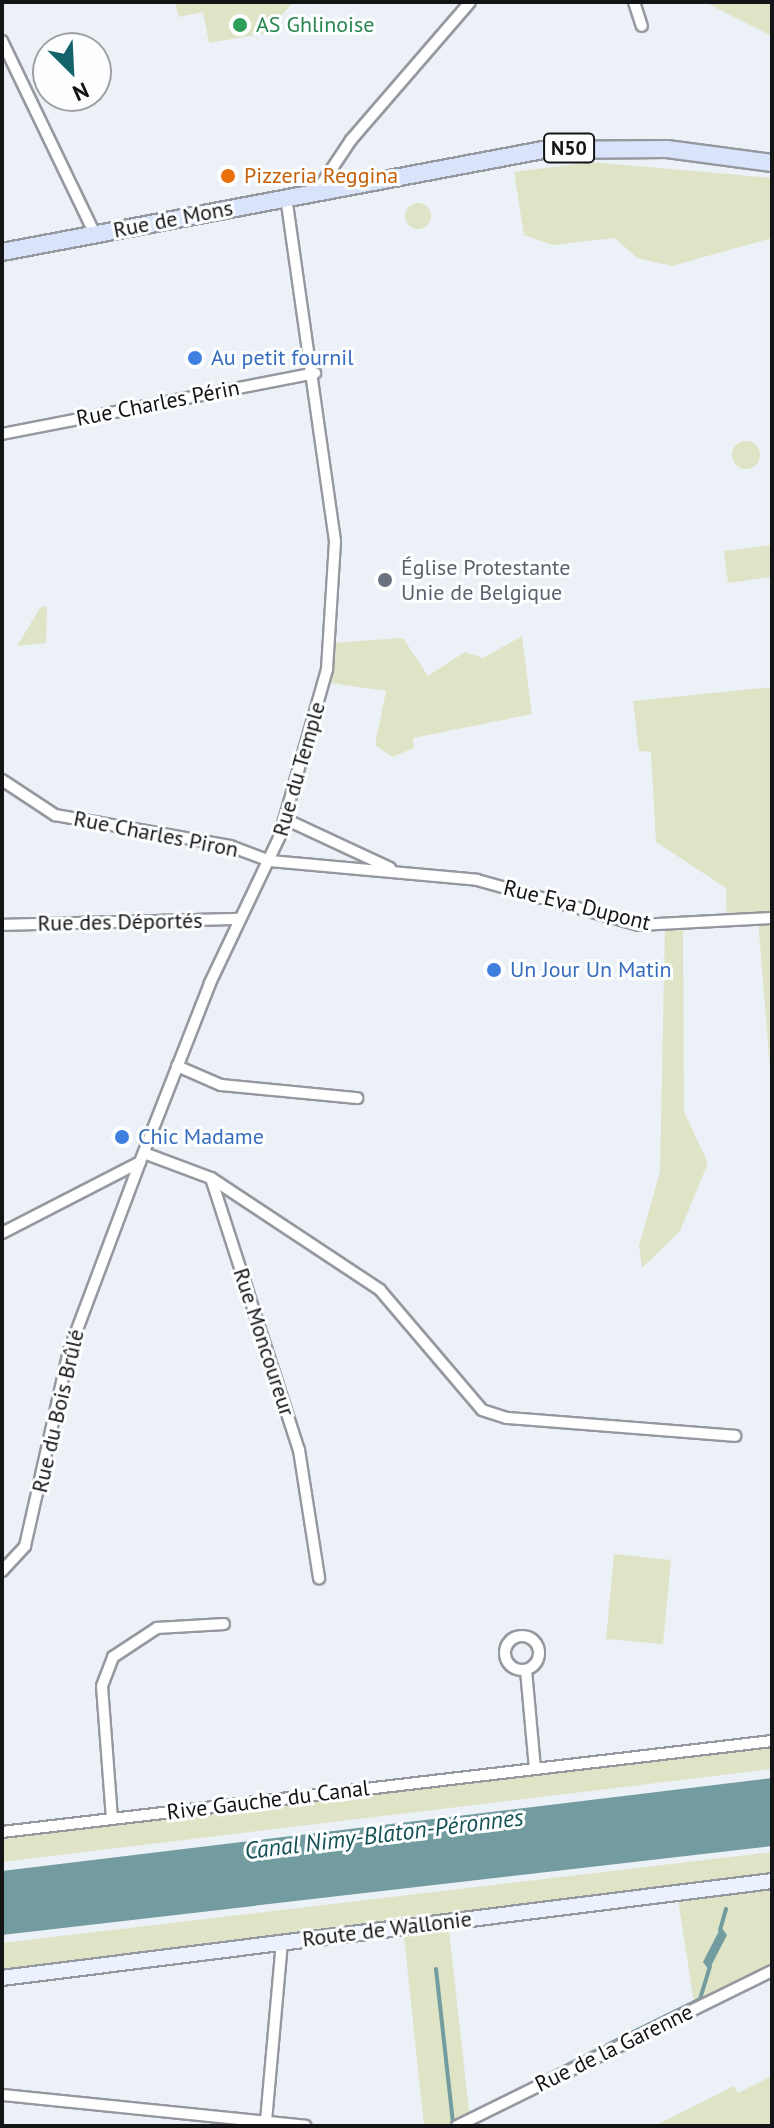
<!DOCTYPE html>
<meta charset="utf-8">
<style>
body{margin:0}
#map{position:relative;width:774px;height:2128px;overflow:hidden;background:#ecf1f7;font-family:"PT Sans",sans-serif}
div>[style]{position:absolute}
.green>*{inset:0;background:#dfe4c7}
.round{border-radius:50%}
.water>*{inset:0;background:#729c9f}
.stream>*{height:4px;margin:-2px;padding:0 2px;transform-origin:2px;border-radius:2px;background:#729c9f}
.roads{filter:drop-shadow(2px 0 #95999f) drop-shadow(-2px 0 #95999f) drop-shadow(0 2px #95999f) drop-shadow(0 -2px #95999f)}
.street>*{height:10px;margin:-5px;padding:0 5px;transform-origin:5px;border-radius:5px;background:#fff}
.street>.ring{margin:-5px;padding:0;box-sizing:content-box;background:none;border:10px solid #fff;border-radius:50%}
.secondary>*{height:14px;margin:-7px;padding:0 7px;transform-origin:7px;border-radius:7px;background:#ecf2fd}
.primary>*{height:16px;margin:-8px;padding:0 8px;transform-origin:8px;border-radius:8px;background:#d9e4fb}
.dots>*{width:22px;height:22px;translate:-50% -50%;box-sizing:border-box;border:4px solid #fdfeff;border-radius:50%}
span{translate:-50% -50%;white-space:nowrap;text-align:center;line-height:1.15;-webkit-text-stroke:6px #fdfeff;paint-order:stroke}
.shield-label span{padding:2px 6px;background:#fdfeff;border:2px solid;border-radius:6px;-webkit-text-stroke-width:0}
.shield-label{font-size:20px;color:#131416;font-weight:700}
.leisure-label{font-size:22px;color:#27864d}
.left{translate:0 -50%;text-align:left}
.food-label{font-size:22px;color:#c56008}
.street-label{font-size:22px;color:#131416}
.shop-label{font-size:22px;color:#366cbe}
.worship-label{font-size:22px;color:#5b616d}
.water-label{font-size:24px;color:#135154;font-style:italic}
.frame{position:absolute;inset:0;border:4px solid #131416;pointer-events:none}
.north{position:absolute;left:32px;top:32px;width:80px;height:80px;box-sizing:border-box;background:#fdfeff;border:2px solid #9fa0a2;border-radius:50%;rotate:156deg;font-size:22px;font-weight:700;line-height:32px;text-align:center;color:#131416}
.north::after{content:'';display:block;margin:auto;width:28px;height:36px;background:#14636a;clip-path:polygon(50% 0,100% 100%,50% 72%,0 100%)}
</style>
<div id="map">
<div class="green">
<i style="clip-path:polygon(175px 2px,293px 2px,267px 33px,209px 43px,203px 12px,179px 17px)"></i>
<i style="clip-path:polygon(705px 2px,772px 2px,772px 36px,728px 14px)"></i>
<i style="clip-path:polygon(591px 162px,772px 178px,772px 238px,672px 266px,637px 258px,615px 238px,553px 245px,524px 235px,514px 172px)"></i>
<i class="round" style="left:405px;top:203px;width:26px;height:26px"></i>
<i class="round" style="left:732px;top:441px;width:28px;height:28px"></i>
<i style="clip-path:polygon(772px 545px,772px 577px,728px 583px,724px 551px)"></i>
<i style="clip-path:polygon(47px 606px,46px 643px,17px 646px,40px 608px)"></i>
<i style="clip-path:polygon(522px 636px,532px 714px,413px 738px,414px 748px,392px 757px,375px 745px,386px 691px,324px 682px,331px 643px,403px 638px,428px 676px,465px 652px,483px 658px)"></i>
<i style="clip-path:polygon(772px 687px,772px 1094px,758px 920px,727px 921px,726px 888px,656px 842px,651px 752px,639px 751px,633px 701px)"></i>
<i style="clip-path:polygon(683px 924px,684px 1112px,708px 1163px,680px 1231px,642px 1268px,639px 1246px,660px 1172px,665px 926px)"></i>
<i style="clip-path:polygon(614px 1554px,671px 1560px,663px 1644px,606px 1639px)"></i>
<i style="clip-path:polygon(772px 1741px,772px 1769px,2px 1862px,2px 1832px)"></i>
<i style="clip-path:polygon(772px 1852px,772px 1971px,695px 2009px,677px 1893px,448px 1921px,470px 2120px,457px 2126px,424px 2126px,403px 1927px,2px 1978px,2px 1943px)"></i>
<i style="clip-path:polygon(772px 2076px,772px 2126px,654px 2126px,734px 2086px,738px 2093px)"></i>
</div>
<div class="water">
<i style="clip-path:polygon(772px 1778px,772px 1846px,2px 1935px,2px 1871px)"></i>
<i style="clip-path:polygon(721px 1927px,727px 1935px,709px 1970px,703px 1962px)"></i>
</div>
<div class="stream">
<i style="left:720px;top:1930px;width:22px;rotate:-74deg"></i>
<i style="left:436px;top:1969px;width:154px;rotate:83.7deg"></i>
<i style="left:607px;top:2045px;width:104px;rotate:-26.3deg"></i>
<i style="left:700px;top:1999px;width:34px;rotate:-73deg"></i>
<i style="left:589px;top:2054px;width:9px;rotate:-27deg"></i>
<i style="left:540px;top:2079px;width:46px;rotate:-27.1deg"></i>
</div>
<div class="roads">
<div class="street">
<i style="left:634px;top:2px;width:25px;rotate:72deg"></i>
<i style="left:2px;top:41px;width:214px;rotate:64.3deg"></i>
<i style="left:317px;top:191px;width:61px;rotate:-56.3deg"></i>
<i style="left:351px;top:140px;width:182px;rotate:-49.2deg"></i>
<i style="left:2px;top:434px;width:319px;rotate:-11deg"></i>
<i style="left:2px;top:780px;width:64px;rotate:33.4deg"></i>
<i style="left:55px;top:815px;width:178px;rotate:10deg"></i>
<i style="left:230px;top:846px;width:43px;rotate:20.6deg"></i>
<i style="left:270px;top:861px;width:208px;rotate:5.2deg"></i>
<i style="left:477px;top:880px;width:168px;rotate:15.5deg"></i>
<i style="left:639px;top:925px;width:133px;rotate:-3deg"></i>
<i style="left:285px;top:819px;width:116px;rotate:25deg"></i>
<i style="left:2px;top:925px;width:236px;rotate:-1.5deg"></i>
<i style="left:177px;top:1066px;width:48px;rotate:23.4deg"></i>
<i style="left:221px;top:1085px;width:137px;rotate:5.5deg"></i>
<i style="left:144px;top:1153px;width:72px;rotate:20.5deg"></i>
<i style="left:211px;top:1178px;width:286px;rotate:72.1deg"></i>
<i style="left:299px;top:1450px;width:130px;rotate:81.1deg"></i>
<i style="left:211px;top:1178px;width:203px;rotate:33.5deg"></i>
<i style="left:380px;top:1290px;width:157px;rotate:49.6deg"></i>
<i style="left:482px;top:1410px;width:26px;rotate:18deg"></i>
<i style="left:507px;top:1418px;width:229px;rotate:4.5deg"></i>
<i style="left:2px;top:1233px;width:155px;rotate:-27.2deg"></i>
<i style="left:140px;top:1162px;width:192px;rotate:-68.6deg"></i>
<i style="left:210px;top:983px;width:161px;rotate:-64.6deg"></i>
<i style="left:279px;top:838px;width:176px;rotate:-74.1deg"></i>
<i style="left:327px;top:669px;width:128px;rotate:-86.4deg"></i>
<i style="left:335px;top:541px;width:347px;rotate:-98.1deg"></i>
<i style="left:2px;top:1571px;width:34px;rotate:-47deg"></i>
<i style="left:25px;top:1546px;width:200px;rotate:-77.3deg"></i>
<i style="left:69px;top:1351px;width:202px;rotate:-69.4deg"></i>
<i class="ring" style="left:505px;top:1636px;width:24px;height:24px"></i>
<i style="left:526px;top:1670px;width:98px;rotate:84.8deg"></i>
<i style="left:112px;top:1819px;width:133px;rotate:-94.3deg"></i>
<i style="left:102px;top:1686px;width:31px;rotate:-69deg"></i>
<i style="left:113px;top:1657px;width:53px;rotate:-33.4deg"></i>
<i style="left:157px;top:1628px;width:67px;rotate:-3.4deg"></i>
<i style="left:2px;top:1832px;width:775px;rotate:-6.74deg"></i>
<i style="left:2px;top:2095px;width:305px;rotate:5.8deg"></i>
<i style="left:266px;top:2121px;width:179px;rotate:-84.9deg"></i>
<i style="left:457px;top:2126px;width:351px;rotate:-26.2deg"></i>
</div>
<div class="secondary">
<i style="left:2px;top:1978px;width:776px;rotate:-7.18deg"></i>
</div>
<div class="primary">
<i style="left:2px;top:252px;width:551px;rotate:-10.68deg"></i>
<i style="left:543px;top:150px;width:124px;rotate:-0.5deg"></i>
<i style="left:667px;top:149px;width:106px;rotate:7.6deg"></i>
</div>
</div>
<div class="dots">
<i style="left:240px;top:25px;background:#2e9e5b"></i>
<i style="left:228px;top:176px;background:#e8710a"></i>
<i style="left:195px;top:358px;background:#3f7fe0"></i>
<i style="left:385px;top:580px;background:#6b7280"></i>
<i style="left:494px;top:970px;background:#3f7fe0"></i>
<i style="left:122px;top:1137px;background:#3f7fe0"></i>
</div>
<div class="shield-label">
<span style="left:569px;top:148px">N50</span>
</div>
<div class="leisure-label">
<span class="left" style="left:256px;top:25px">AS Ghlinoise</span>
</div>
<div class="food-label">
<span class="left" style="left:244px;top:176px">Pizzeria Reggina</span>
</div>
<div class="street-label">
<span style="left:173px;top:219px;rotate:-11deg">Rue de Mons</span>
<span style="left:158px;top:403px;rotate:-11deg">Rue Charles Périn</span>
<span style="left:299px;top:769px;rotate:-74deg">Rue du Temple</span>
<span style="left:156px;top:834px;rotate:11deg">Rue Charles Piron</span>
<span style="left:577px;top:905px;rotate:14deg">Rue Eva Dupont</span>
<span style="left:120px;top:922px;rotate:-1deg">Rue des Déportés</span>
<span style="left:264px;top:1342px;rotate:72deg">Rue Moncoureur</span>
<span style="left:58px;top:1411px;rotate:-77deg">Rue du Bois Brûlé</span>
<span style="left:268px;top:1800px;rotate:-7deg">Rive Gauche du Canal</span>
<span style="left:387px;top:1929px;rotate:-7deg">Route de Wallonie</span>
<span style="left:614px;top:2048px;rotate:-26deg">Rue de la Garenne</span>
</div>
<div class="shop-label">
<span class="left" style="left:211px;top:358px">Au petit fournil</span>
<span class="left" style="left:510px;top:970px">Un Jour Un Matin</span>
<span class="left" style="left:138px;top:1137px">Chic Madame</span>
</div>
<div class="worship-label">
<span class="left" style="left:401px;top:580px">Église Protestante<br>Unie de Belgique</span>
</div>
<div class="water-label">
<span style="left:384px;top:1834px;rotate:-7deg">Canal Nimy-Blaton-Péronnes</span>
</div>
<div class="frame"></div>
<div class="north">N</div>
</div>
